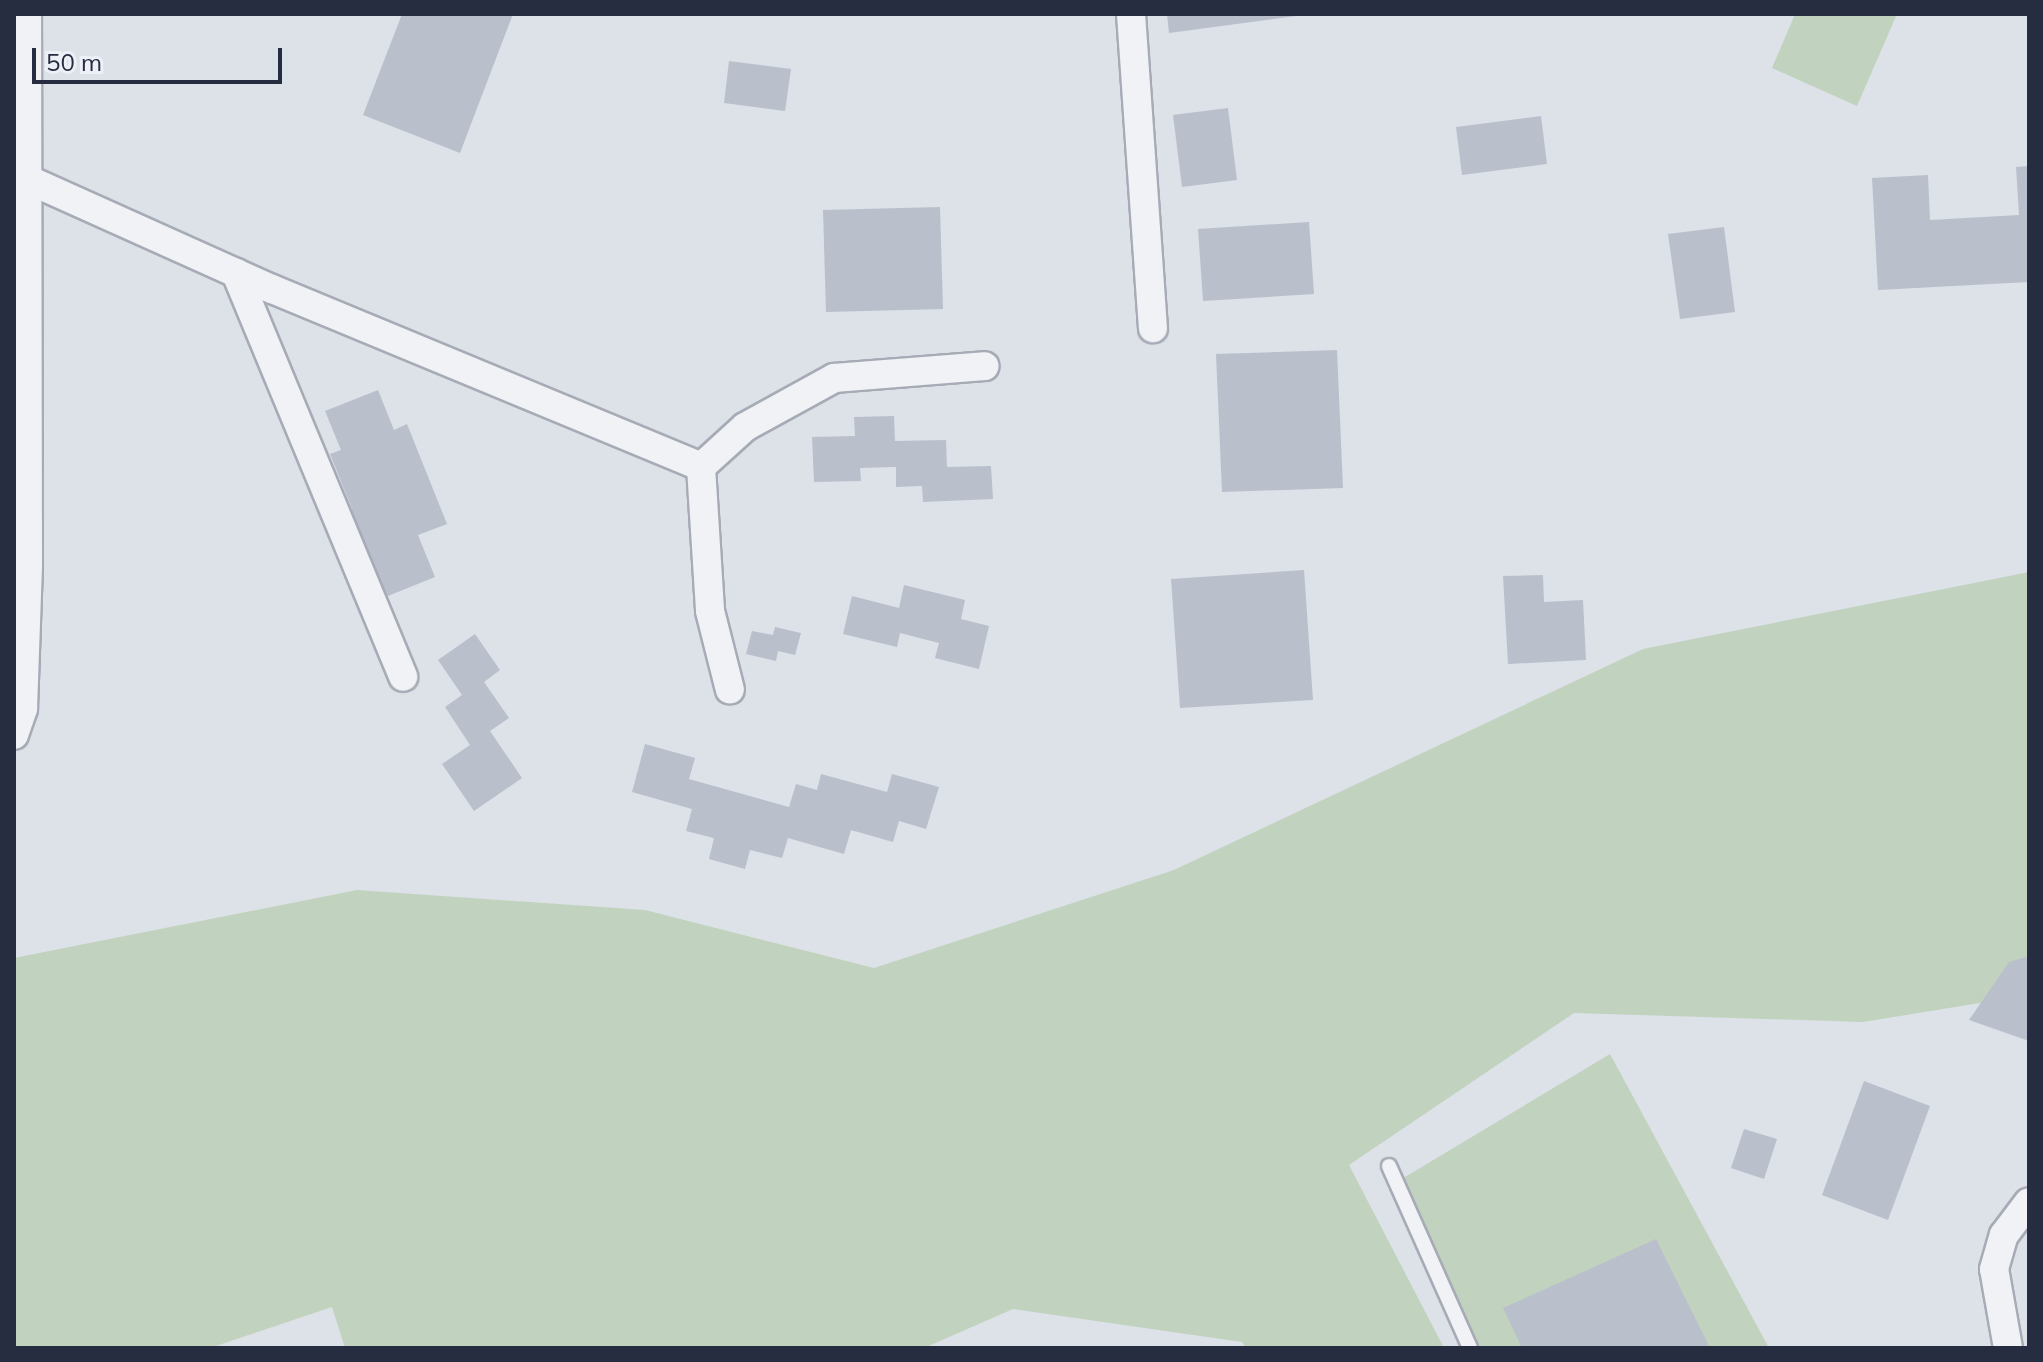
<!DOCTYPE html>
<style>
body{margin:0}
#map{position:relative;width:2043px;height:1362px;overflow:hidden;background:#dde1e8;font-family:Mulish,sans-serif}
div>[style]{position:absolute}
.green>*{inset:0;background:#c1d3be}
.building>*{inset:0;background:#babfcc}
.roads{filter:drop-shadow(2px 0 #a6abb6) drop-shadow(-2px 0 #a6abb6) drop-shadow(0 2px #a6abb6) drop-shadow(0 -2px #a6abb6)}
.service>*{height:14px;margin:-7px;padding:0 7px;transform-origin:7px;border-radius:7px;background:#f0f2f6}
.minor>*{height:28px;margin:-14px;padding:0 14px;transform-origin:14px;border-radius:14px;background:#f0f2f6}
span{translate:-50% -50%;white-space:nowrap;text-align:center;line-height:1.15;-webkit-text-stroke:8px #edf0f6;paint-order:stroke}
.frame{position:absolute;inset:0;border:16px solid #262d40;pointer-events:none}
.scale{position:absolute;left:32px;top:48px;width:250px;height:36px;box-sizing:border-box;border:4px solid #262d40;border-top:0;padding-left:10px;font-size:24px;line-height:28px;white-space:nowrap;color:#262d40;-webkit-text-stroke:6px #edf0f6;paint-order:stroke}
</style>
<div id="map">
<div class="green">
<i style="clip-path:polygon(1795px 14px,1897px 14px,1857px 106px,1772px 68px)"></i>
<i style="clip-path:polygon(2029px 572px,2029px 995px,1863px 1022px,1574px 1013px,1349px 1165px,1444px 1348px,1246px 1348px,1242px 1342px,1013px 1309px,924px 1348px,345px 1348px,332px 1307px,210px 1348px,14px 1348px,14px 958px,357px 890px,645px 910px,874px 968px,1174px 870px,1643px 649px)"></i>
<i style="clip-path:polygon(1610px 1054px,1769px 1348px,1463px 1348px,1390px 1186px)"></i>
</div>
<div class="building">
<i style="clip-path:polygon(402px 14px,513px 14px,460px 153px,363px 115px)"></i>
<i style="clip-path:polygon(1167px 14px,1296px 14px,1296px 16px,1169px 33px)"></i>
<i style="clip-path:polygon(729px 61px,791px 69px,785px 111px,724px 103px)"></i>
<i style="clip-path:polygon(1228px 108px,1237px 180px,1182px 187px,1173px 115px)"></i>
<i style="clip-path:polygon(1541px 116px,1547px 164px,1462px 175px,1456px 127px)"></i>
<i style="clip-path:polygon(2029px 166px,2029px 282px,1878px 290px,1872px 178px,1928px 175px,1930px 220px,2019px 215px,2016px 167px)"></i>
<i style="clip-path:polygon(940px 207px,943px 309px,826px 312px,823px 210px)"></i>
<i style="clip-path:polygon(1309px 222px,1314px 294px,1203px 301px,1198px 229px)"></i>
<i style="clip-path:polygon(1724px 227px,1735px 312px,1680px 319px,1668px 234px)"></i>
<i style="clip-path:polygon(1337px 350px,1343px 488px,1222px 492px,1216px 354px)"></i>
<i style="clip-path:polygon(378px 390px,394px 430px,407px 424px,447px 524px,418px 535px,435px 577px,383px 598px,342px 513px,352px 509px,330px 454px,341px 450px,325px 411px)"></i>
<i style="clip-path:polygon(894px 416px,895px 441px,946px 440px,947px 467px,991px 466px,993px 499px,923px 502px,922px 486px,896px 487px,896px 467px,860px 468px,861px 481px,814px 482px,812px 437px,855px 436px,854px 417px)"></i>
<i style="clip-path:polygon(1304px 570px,1313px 700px,1180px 708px,1171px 579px)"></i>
<i style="clip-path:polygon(1543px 575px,1544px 602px,1583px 600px,1586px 660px,1508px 664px,1503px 576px)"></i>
<i style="clip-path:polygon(904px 585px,965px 600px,961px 619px,989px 626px,979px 669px,935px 658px,939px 643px,900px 633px,897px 647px,843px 634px,852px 596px,899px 608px)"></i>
<i style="clip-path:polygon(775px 627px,801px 633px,795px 655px,778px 651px,776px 661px,746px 654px,752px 631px,773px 635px)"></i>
<i style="clip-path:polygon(475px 634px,500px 670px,484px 682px,509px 718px,490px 731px,522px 778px,474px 811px,442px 764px,470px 745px,445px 707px,462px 695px,438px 660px)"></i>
<i style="clip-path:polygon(645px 744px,695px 758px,689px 779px,789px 807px,796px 784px,817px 790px,821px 774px,887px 792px,892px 774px,939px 787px,926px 829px,899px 821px,893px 842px,851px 830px,844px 854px,788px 838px,782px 858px,750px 850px,745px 869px,709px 859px,714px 838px,686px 831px,692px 809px,632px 792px)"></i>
<i style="clip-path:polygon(2029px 956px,2029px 1041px,1969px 1020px,2009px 962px)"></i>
<i style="clip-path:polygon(1864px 1081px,1930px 1106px,1888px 1220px,1822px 1195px)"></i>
<i style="clip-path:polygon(1744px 1129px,1777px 1139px,1764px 1179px,1731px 1168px)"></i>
<i style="clip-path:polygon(1656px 1239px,1710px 1348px,1522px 1348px,1503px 1308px)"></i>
</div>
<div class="roads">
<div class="service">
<i style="left:1389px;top:1166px;width:199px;rotate:66deg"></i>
</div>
<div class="minor">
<i style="left:1131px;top:14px;width:315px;rotate:86deg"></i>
<i style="left:29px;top:180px;width:266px;rotate:24.2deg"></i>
<i style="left:272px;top:289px;width:464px;rotate:22.5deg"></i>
<i style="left:701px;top:467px;width:144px;rotate:86.4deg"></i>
<i style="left:710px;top:611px;width:81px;rotate:75.8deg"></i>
<i style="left:236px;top:273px;width:437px;rotate:67.5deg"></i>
<i style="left:701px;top:467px;width:59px;rotate:-42.3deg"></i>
<i style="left:745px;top:427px;width:102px;rotate:-28.8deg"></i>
<i style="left:834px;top:378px;width:151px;rotate:-4.5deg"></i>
<i style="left:14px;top:735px;width:28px;rotate:-71deg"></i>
<i style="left:23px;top:709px;width:145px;rotate:-88deg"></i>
<i style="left:28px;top:564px;width:550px;rotate:-90.1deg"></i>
<i style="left:2008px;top:1348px;width:80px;rotate:-100deg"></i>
<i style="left:1994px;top:1269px;width:35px;rotate:-74deg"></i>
<i style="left:2004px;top:1235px;width:41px;rotate:-52.9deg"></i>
</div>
</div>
<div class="frame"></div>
<div class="scale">50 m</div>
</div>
